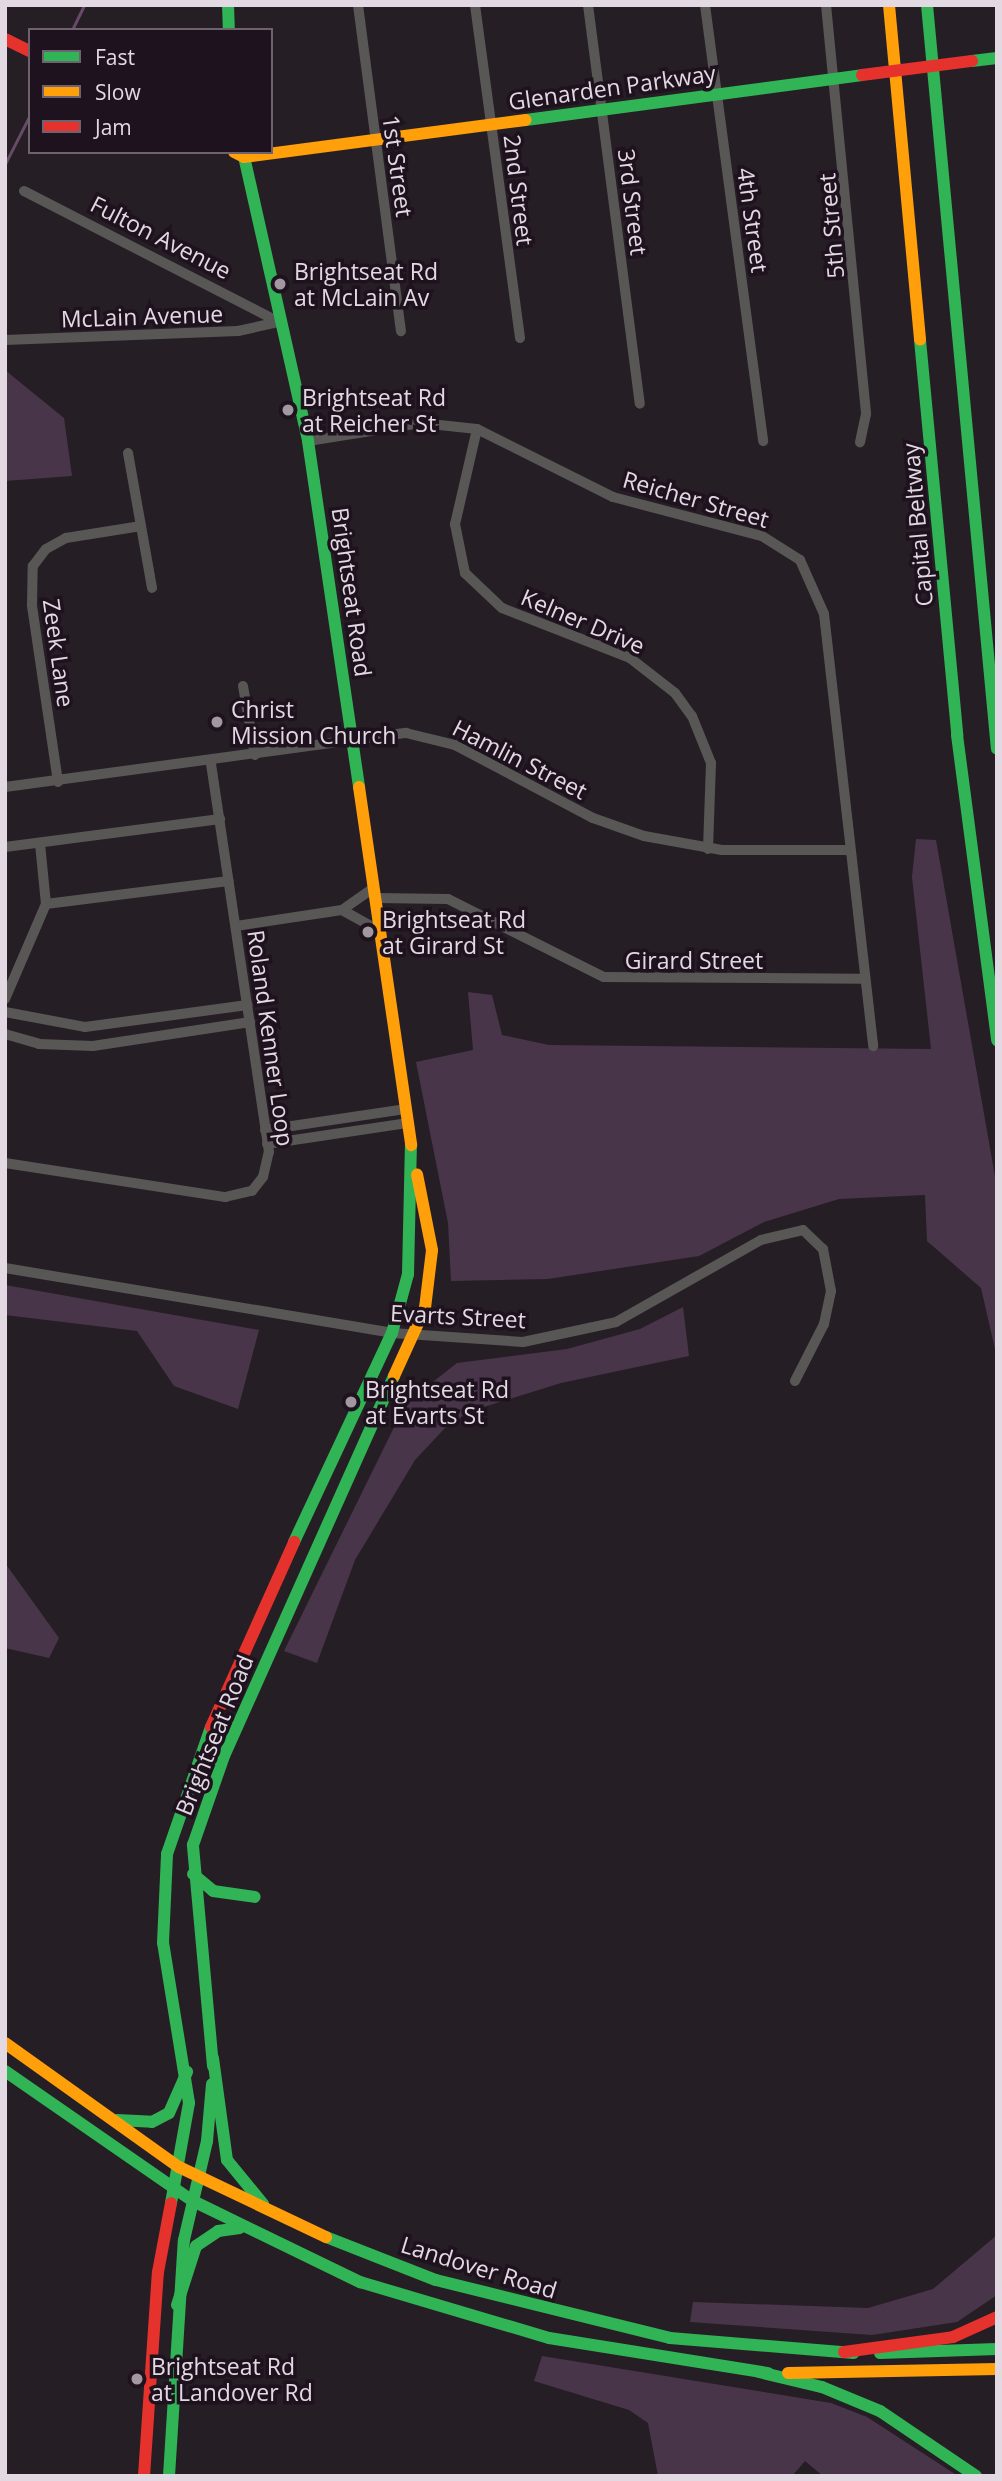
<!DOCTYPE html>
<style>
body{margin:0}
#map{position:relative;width:1002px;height:2481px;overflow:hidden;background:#261e25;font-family:"Open Sans",sans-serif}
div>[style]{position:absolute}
.green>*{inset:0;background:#493549}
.stream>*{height:2.5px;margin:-1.25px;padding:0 1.25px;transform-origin:1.25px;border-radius:1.25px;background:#674a67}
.street>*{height:10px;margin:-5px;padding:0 5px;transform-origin:5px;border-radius:5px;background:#595755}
.fast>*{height:12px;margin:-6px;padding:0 6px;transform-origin:6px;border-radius:6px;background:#30b455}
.slow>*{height:12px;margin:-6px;padding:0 6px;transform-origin:6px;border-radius:6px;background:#ff9f0a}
.jam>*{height:12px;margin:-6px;padding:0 6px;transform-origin:6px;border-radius:6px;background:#e5322d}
.jam-bridge>*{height:12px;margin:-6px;padding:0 6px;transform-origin:6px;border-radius:6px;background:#e5322d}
.dots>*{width:19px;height:19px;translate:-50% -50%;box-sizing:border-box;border:4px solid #1f121f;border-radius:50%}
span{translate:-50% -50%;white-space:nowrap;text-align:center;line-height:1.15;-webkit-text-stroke:7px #1f121f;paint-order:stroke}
.street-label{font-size:23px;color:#e3d9e2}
.poi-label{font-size:23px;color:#e3d9e2}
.left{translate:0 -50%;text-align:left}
.frame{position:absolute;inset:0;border:7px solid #e3d9e2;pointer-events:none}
.legend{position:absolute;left:28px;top:28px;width:245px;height:126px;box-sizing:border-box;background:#1f121f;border:2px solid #6d626d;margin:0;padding:9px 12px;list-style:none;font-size:21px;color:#e3d9e2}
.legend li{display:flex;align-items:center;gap:14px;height:35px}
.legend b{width:35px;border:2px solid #6d626d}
</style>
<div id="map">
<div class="green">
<i style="clip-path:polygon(5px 370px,64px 418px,72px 476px,5px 481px)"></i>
<i style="clip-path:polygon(916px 839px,936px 840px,997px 1188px,997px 1358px,981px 1288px,927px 1241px,925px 1195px,839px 1199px,764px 1222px,699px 1256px,548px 1279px,451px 1281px,448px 1223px,416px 1062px,473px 1050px,468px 992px,492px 995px,502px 1035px,549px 1045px,931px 1049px,912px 877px)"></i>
<i style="clip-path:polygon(5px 1285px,259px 1330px,238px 1409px,174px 1386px,137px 1331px,5px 1315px)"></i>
<i style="clip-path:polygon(683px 1307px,689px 1356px,561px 1383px,471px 1411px,444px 1429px,415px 1460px,355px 1560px,317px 1663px,284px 1651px,406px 1403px,457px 1363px,567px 1349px,640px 1329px)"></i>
<i style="clip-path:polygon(5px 1563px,59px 1638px,49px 1658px,5px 1648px)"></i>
<i style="clip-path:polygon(997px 2235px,997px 2295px,957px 2322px,872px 2335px,690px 2322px,693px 2302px,868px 2308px,933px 2289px)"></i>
<i style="clip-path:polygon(542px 2356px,831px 2403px,867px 2417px,958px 2476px,823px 2476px,805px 2461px,792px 2476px,658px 2476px,648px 2423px,629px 2410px,534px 2381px)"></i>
</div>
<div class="stream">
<i style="left:72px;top:30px;width:28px;rotate:-64deg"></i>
<i style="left:5px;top:164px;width:55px;rotate:-63deg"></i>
</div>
<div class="street">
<i style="left:358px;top:5px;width:329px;rotate:82.5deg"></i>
<i style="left:475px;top:5px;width:336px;rotate:82.3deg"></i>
<i style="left:588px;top:5px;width:402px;rotate:82.6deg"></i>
<i style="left:705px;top:5px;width:440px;rotate:82.4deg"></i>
<i style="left:826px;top:5px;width:411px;rotate:84.4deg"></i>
<i style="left:866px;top:414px;width:29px;rotate:102deg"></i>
<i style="left:24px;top:191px;width:287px;rotate:27.2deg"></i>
<i style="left:5px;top:340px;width:233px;rotate:-2.2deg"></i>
<i style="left:238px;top:331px;width:42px;rotate:-12.4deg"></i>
<i style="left:477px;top:429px;width:98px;rotate:103deg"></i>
<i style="left:455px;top:524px;width:50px;rotate:78.5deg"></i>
<i style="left:465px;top:573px;width:51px;rotate:43.4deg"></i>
<i style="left:502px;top:608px;width:137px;rotate:21.3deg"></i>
<i style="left:630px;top:658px;width:57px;rotate:37.9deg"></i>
<i style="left:675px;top:693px;width:29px;rotate:54deg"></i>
<i style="left:692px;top:716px;width:51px;rotate:68deg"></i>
<i style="left:711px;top:763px;width:86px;rotate:92deg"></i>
<i style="left:308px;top:441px;width:114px;rotate:-9.1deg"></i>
<i style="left:421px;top:423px;width:56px;rotate:6.1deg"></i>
<i style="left:477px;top:429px;width:152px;rotate:26.6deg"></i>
<i style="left:613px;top:497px;width:154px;rotate:14.7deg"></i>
<i style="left:762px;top:536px;width:45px;rotate:32.3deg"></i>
<i style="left:800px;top:560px;width:59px;rotate:66deg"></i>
<i style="left:824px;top:614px;width:435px;rotate:83.5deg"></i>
<i style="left:128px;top:453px;width:137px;rotate:79.9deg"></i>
<i style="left:243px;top:686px;width:70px;rotate:80.1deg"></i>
<i style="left:58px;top:782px;width:179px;rotate:-98.4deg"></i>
<i style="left:32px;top:605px;width:39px;rotate:-89deg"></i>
<i style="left:33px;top:566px;width:21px;rotate:-53deg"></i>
<i style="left:46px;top:549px;width:23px;rotate:-29deg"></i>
<i style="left:66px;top:538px;width:76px;rotate:-9.1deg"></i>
<i style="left:5px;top:787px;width:405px;rotate:-7.7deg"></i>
<i style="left:406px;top:733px;width:50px;rotate:13.8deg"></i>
<i style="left:455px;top:745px;width:156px;rotate:27.9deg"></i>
<i style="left:593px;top:818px;width:54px;rotate:19.4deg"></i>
<i style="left:644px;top:836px;width:79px;rotate:10.2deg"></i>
<i style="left:722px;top:850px;width:125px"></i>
<i style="left:5px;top:847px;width:217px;rotate:-7.4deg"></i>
<i style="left:376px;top:898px;width:72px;rotate:0.8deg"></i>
<i style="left:448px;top:899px;width:174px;rotate:26.6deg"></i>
<i style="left:604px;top:977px;width:259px;rotate:0.4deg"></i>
<i style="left:46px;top:904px;width:184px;rotate:-7.2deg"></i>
<i style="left:342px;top:910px;width:39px;rotate:-35deg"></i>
<i style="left:236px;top:926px;width:107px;rotate:-8.6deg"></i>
<i style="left:342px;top:910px;width:43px;rotate:28.9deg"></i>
<i style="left:5px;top:999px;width:103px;rotate:-66.7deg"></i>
<i style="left:46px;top:904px;width:60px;rotate:-95.7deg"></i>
<i style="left:5px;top:1012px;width:81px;rotate:10.6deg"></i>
<i style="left:85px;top:1027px;width:164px;rotate:-7.7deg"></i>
<i style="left:5px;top:1034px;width:35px;rotate:16deg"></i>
<i style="left:39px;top:1044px;width:54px;rotate:2.1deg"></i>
<i style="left:93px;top:1046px;width:159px;rotate:-8.7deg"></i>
<i style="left:265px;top:1130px;width:143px;rotate:-8.5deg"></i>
<i style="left:267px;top:1144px;width:143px;rotate:-8.5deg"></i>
<i style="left:5px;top:1163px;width:223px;rotate:8.8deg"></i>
<i style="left:225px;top:1197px;width:28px;rotate:-13deg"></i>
<i style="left:252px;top:1191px;width:18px;rotate:-52deg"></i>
<i style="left:263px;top:1177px;width:26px;rotate:-77deg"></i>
<i style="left:269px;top:1152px;width:394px;rotate:-98.5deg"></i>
<i style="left:5px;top:1268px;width:392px;rotate:9.5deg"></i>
<i style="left:392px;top:1333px;width:131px;rotate:3.9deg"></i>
<i style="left:523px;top:1342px;width:95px;rotate:-12.1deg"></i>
<i style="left:616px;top:1322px;width:167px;rotate:-29.5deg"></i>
<i style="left:761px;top:1240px;width:43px;rotate:-13.4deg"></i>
<i style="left:803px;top:1230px;width:28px;rotate:44deg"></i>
<i style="left:823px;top:1249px;width:43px;rotate:79.2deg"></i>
<i style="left:831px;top:1291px;width:34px;rotate:102deg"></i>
<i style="left:824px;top:1324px;width:64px;rotate:117deg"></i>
</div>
<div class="fast">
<i style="left:228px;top:5px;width:25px;rotate:88deg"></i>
<i style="left:927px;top:5px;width:747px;rotate:84.63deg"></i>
<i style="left:972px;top:61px;width:25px;rotate:-7deg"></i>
<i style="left:526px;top:120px;width:339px;rotate:-7.6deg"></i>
<i style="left:243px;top:152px;width:296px;rotate:77.3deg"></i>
<i style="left:308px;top:441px;width:350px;rotate:81.6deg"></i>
<i style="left:920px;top:340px;width:397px;rotate:84.6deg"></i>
<i style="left:957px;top:735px;width:308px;rotate:82.5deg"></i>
<i style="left:294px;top:1542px;width:231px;rotate:-64.9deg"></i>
<i style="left:392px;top:1333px;width:61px;rotate:-74.8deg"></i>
<i style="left:408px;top:1274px;width:129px;rotate:-88.7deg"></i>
<i style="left:193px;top:1874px;width:26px;rotate:40deg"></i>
<i style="left:213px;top:1891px;width:42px;rotate:8.1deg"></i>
<i style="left:213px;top:2058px;width:103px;rotate:82.2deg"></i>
<i style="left:227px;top:2160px;width:57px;rotate:50.7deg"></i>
<i style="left:213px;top:2066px;width:222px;rotate:-95.2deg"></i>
<i style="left:193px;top:1845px;width:94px;rotate:-70.8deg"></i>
<i style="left:224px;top:1756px;width:416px;rotate:-65.9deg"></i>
<i style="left:5px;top:2071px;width:229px;rotate:34.7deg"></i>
<i style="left:193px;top:2201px;width:186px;rotate:25.9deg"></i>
<i style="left:360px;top:2282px;width:197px;rotate:16.5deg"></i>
<i style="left:549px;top:2338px;width:222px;rotate:9.1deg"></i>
<i style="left:117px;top:2120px;width:35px;rotate:3deg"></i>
<i style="left:152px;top:2122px;width:19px;rotate:-28deg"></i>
<i style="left:169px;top:2113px;width:45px;rotate:-66.3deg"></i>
<i style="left:171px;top:2203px;width:102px;rotate:-79.8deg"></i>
<i style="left:189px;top:2103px;width:162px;rotate:-99.2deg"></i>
<i style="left:163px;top:1943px;width:89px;rotate:-87.4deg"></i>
<i style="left:167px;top:1854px;width:134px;rotate:-70.9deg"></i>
<i style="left:326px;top:2237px;width:118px;rotate:21.4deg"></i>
<i style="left:436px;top:2280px;width:241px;rotate:13.9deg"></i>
<i style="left:670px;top:2338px;width:184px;rotate:4.7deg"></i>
<i style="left:177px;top:2305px;width:62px;rotate:-72.1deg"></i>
<i style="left:196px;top:2246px;width:27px;rotate:-34deg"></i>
<i style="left:218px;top:2231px;width:22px;rotate:-8deg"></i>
<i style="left:880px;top:2353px;width:117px;rotate:-2deg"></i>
<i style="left:759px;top:2372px;width:65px;rotate:13.4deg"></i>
<i style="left:822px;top:2387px;width:63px;rotate:22.5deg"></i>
<i style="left:880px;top:2411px;width:116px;rotate:34.1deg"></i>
<i style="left:169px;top:2476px;width:236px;rotate:-86.4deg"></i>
<i style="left:184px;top:2240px;width:102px;rotate:-76.9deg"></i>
<i style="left:207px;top:2141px;width:57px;rotate:-85deg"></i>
</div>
<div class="slow">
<i style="left:889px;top:5px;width:336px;rotate:84.7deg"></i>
<i style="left:234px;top:152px;width:11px;rotate:27deg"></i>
<i style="left:244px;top:157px;width:284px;rotate:-7.5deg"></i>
<i style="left:359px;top:787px;width:362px;rotate:81.7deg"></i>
<i style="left:394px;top:1376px;width:75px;rotate:-65.5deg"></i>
<i style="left:425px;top:1308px;width:58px;rotate:-83.1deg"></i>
<i style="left:432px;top:1250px;width:77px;rotate:-101.2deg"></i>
<i style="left:5px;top:2043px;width:214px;rotate:35.5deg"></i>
<i style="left:179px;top:2167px;width:163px;rotate:25.5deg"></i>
<i style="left:788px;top:2373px;width:209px;rotate:-1.1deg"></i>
</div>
<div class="jam">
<i style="left:5px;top:39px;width:28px;rotate:26deg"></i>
<i style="left:211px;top:1727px;width:203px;rotate:-65.8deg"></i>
<i style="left:844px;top:2352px;width:110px;rotate:-7.8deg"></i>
<i style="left:953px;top:2337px;width:48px;rotate:-24.4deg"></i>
<i style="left:144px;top:2476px;width:204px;rotate:-86.1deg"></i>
<i style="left:158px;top:2272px;width:70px;rotate:-79.3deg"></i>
</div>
<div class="jam-bridge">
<i style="left:862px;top:75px;width:111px;rotate:-7.3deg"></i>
</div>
<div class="dots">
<i style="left:280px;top:284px;background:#a198a0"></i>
<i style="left:288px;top:410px;background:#a198a0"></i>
<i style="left:217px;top:722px;background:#a198a0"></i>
<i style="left:368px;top:932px;background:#a198a0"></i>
<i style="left:351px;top:1402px;background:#a198a0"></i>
<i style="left:137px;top:2379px;background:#a198a0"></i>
</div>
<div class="street-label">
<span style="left:612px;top:87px;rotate:-8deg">Glenarden Parkway</span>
<span style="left:398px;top:166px;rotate:82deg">1st Street</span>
<span style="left:519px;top:190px;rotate:83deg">2nd Street</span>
<span style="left:633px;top:202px;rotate:83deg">3rd Street</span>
<span style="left:753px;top:220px;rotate:82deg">4th Street</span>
<span style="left:831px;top:226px;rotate:-95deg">5th Street</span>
<span style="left:161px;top:237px;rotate:27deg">Fulton Avenue</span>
<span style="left:142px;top:316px;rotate:-2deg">McLain Avenue</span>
<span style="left:696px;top:499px;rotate:16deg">Reicher Street</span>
<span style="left:917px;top:525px;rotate:-95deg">Capital Beltway</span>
<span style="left:352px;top:592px;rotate:82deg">Brightseat Road</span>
<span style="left:583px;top:621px;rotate:23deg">Kelner Drive</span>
<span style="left:59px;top:653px;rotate:82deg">Zeek Lane</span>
<span style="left:520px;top:759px;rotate:27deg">Hamlin Street</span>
<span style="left:694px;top:960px">Girard Street</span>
<span style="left:271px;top:1038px;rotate:82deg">Roland Kenner Loop</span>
<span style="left:458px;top:1316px;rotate:3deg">Evarts Street</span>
<span style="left:214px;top:1735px;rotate:-68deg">Brightseat Road</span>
<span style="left:479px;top:2267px;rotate:17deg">Landover Road</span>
</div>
<div class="poi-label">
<span class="left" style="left:294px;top:284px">Brightseat Rd<br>at McLain Av</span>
<span class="left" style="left:302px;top:410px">Brightseat Rd<br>at Reicher St</span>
<span class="left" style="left:231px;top:722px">Christ<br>Mission Church</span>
<span class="left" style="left:382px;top:932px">Brightseat Rd<br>at Girard St</span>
<span class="left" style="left:365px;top:1402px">Brightseat Rd<br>at Evarts St</span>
<span class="left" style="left:151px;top:2379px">Brightseat Rd<br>at Landover Rd</span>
</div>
<div class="frame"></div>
<ul class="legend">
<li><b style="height:9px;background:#30b455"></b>Fast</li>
<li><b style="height:9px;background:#ff9f0a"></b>Slow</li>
<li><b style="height:9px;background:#e5322d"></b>Jam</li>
</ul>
</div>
